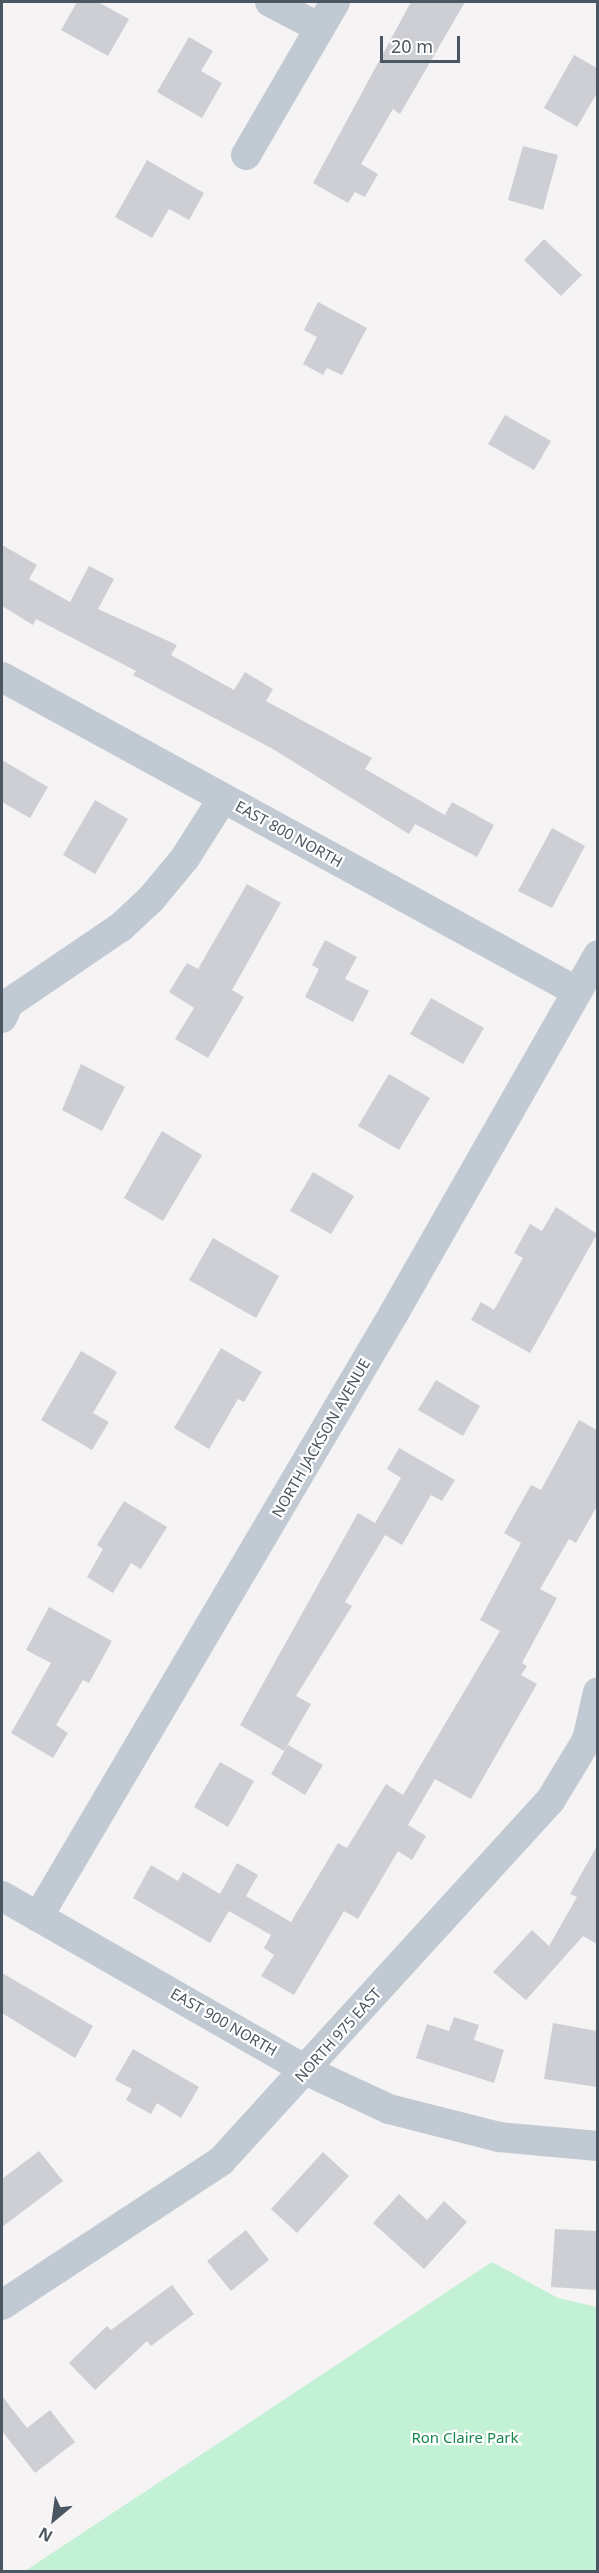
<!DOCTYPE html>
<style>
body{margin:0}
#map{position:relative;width:599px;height:2573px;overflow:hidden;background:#f5f3f3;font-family:"Noto Sans",sans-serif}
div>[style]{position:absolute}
.green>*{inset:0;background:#c3f1d5}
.building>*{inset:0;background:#cdcfd5}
.street>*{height:30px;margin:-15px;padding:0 15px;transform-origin:15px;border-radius:15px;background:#c1cad2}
span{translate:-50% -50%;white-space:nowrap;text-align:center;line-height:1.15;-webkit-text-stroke:4.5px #fff;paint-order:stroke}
.street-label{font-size:15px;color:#4a5661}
.park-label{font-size:15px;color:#17864f}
.frame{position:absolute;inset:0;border:3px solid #4a5661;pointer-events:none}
.north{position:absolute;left:24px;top:2489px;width:60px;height:60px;-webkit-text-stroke:4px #fff;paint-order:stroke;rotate:209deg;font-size:16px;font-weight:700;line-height:24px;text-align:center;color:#4a5661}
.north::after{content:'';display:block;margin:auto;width:21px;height:27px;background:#4a5661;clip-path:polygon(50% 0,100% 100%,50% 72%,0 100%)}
.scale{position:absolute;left:380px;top:36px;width:80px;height:27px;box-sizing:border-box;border:3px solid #4a5661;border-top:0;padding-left:8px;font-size:18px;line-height:21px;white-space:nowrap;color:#4a5661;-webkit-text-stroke:4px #fff;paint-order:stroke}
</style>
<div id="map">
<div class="green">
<i style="clip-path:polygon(492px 2262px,558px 2298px,597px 2307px,597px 2571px,25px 2571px)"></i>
</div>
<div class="building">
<i style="clip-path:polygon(77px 2px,98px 2px,129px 19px,108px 56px,61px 30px)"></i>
<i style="clip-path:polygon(411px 2px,465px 2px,400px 114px,393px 109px,361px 164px,378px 174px,365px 197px,355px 192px,348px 203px,313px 183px)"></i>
<i style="clip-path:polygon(189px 37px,213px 51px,201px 71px,222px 83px,202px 118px,157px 92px)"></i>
<i style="clip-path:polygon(574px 55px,597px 68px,597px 93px,577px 127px,544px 108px)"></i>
<i style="clip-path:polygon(523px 146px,558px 155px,543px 210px,508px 200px)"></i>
<i style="clip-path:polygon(147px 160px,204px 193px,189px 220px,169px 209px,152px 238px,115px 217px)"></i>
<i style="clip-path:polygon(544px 239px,582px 275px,561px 296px,524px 260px)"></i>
<i style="clip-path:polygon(318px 302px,367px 328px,342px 375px,327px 368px,323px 375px,303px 364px,317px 337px,304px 330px)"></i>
<i style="clip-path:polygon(505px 415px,551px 441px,534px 470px,488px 444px)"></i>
<i style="clip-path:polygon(2px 545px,37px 565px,29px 579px,70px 602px,89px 566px,114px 579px,98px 609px,177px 645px,171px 655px,234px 690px,245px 672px,273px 689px,266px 701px,372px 758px,365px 769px,445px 815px,452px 802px,494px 825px,477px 857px,415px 824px,409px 834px,273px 749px,133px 675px,136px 671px,36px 619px,33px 625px,2px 606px)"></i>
<i style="clip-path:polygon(2px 760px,48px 787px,30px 818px,2px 802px)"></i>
<i style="clip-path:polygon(95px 800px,128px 819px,95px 874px,63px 855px)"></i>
<i style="clip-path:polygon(552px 828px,585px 846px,552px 908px,518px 891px)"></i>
<i style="clip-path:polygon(247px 884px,281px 903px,232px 990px,244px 997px,208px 1058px,175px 1039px,194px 1008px,169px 992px,187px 963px,198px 969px)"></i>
<i style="clip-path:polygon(325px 940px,357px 957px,345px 979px,369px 991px,353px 1022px,305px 997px,319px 969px,312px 965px)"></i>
<i style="clip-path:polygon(431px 998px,484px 1028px,463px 1064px,410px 1034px)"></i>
<i style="clip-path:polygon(81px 1064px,125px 1087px,102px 1131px,62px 1110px)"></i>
<i style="clip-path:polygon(389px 1074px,430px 1098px,399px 1150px,358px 1126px)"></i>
<i style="clip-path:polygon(162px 1131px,202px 1155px,163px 1221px,124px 1198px)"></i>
<i style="clip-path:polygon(313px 1172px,354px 1196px,331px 1234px,290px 1211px)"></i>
<i style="clip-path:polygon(556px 1207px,597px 1234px,530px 1353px,471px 1320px,481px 1302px,494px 1310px,523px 1258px,514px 1253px,530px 1224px,542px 1231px)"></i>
<i style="clip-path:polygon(213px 1238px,279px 1276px,256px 1318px,189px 1280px)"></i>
<i style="clip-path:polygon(221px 1348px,262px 1372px,244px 1402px,238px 1399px,209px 1449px,174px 1428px)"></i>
<i style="clip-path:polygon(81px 1351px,117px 1372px,93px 1413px,109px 1422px,92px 1450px,41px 1420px)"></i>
<i style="clip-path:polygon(436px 1380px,480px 1406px,463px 1436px,418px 1410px)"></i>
<i style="clip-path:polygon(579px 1420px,597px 1430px,597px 1506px,576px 1543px,569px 1539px,540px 1589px,557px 1598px,522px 1663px,527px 1666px,521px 1675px,537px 1684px,471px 1799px,435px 1779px,408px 1825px,426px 1836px,412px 1860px,398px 1851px,358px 1919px,344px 1911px,294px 1995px,261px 1976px,274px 1955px,264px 1948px,271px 1935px,229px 1911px,210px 1943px,133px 1898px,151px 1865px,178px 1881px,183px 1872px,220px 1894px,237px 1863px,258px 1875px,246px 1896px,291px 1922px,338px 1843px,347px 1848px,386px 1784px,403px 1795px,500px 1631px,480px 1620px,521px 1543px,504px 1533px,531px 1485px,541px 1490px)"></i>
<i style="clip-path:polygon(399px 1448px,455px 1480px,442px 1501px,431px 1495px,402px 1545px,385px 1535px,345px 1602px,352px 1606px,296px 1696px,311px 1704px,284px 1751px,240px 1725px,358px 1513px,375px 1523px,401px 1478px,387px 1469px)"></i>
<i style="clip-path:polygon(124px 1501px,167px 1527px,141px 1569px,131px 1563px,113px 1593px,87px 1577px,103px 1549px,97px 1545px)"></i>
<i style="clip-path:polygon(49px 1607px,112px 1641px,89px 1683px,83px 1680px,56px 1725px,68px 1733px,53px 1758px,11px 1733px,51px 1663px,26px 1650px)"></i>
<i style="clip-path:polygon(288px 1745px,323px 1765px,305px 1795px,271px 1774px)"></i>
<i style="clip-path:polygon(220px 1762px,254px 1781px,228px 1827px,194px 1807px)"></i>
<i style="clip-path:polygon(597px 1846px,597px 1944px,583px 1936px,526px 2000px,493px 1972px,532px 1930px,549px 1946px,577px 1897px,570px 1894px)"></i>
<i style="clip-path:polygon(2px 1973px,93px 2026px,75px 2058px,2px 2013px)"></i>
<i style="clip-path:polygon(454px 2017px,479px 2025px,474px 2040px,504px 2050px,494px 2083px,416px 2058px,427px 2024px,449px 2031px)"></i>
<i style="clip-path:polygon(553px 2023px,597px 2031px,597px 2087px,544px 2079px)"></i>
<i style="clip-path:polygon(133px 2049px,199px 2087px,181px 2118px,157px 2103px,151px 2114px,126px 2100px,132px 2089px,115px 2080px)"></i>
<i style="clip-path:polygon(39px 2151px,63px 2181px,2px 2227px,2px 2179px)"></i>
<i style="clip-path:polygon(323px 2152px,349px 2176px,297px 2233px,271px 2209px)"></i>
<i style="clip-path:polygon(399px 2194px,427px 2220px,444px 2201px,467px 2222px,424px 2269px,373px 2223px)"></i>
<i style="clip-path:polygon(555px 2229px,597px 2231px,597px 2290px,551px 2287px)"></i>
<i style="clip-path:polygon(246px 2230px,269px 2260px,231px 2291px,207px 2261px)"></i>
<i style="clip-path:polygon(172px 2285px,194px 2314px,151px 2346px,147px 2341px,95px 2390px,69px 2363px,107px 2326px,111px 2330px)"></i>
<i style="clip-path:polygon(2px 2396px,27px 2428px,50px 2410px,75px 2442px,35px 2473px,2px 2431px)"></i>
</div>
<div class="street">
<i style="left:270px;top:2px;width:56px;rotate:27.5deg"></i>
<i style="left:246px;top:155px;width:177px;rotate:-59.8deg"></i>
<i style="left:2px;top:677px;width:654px;rotate:28.68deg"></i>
<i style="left:2px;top:1018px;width:17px;rotate:-65deg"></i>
<i style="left:9px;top:1003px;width:135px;rotate:-34.2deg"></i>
<i style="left:121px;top:927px;width:41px;rotate:-43deg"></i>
<i style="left:151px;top:899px;width:53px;rotate:-50.3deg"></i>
<i style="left:185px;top:858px;width:71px;rotate:-57.7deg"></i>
<i style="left:2px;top:1896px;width:352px;rotate:29.8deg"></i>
<i style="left:307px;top:2071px;width:90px;rotate:24.9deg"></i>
<i style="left:389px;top:2109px;width:114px;rotate:14.3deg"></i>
<i style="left:499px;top:2137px;width:99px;rotate:5.2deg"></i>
<i style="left:38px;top:1917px;width:701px;rotate:-59.48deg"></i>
<i style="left:394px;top:1313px;width:412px;rotate:-60.3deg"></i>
<i style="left:2px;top:2305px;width:262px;rotate:-33.3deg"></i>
<i style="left:221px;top:2161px;width:488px;rotate:-47.6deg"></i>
<i style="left:550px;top:1801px;width:71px;rotate:-58.8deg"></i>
<i style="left:587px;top:1740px;width:49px;rotate:-77.1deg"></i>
</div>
<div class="street-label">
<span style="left:289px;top:834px;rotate:29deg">EAST 800 NORTH</span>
<span style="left:321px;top:1438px;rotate:-60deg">NORTH JACKSON AVENUE</span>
<span style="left:224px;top:2022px;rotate:30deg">EAST 900 NORTH</span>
<span style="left:338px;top:2035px;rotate:-48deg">NORTH 975 EAST</span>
</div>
<div class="park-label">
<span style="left:465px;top:2438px">Ron Claire Park</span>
</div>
<div class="frame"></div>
<div class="north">N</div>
<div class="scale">20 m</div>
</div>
